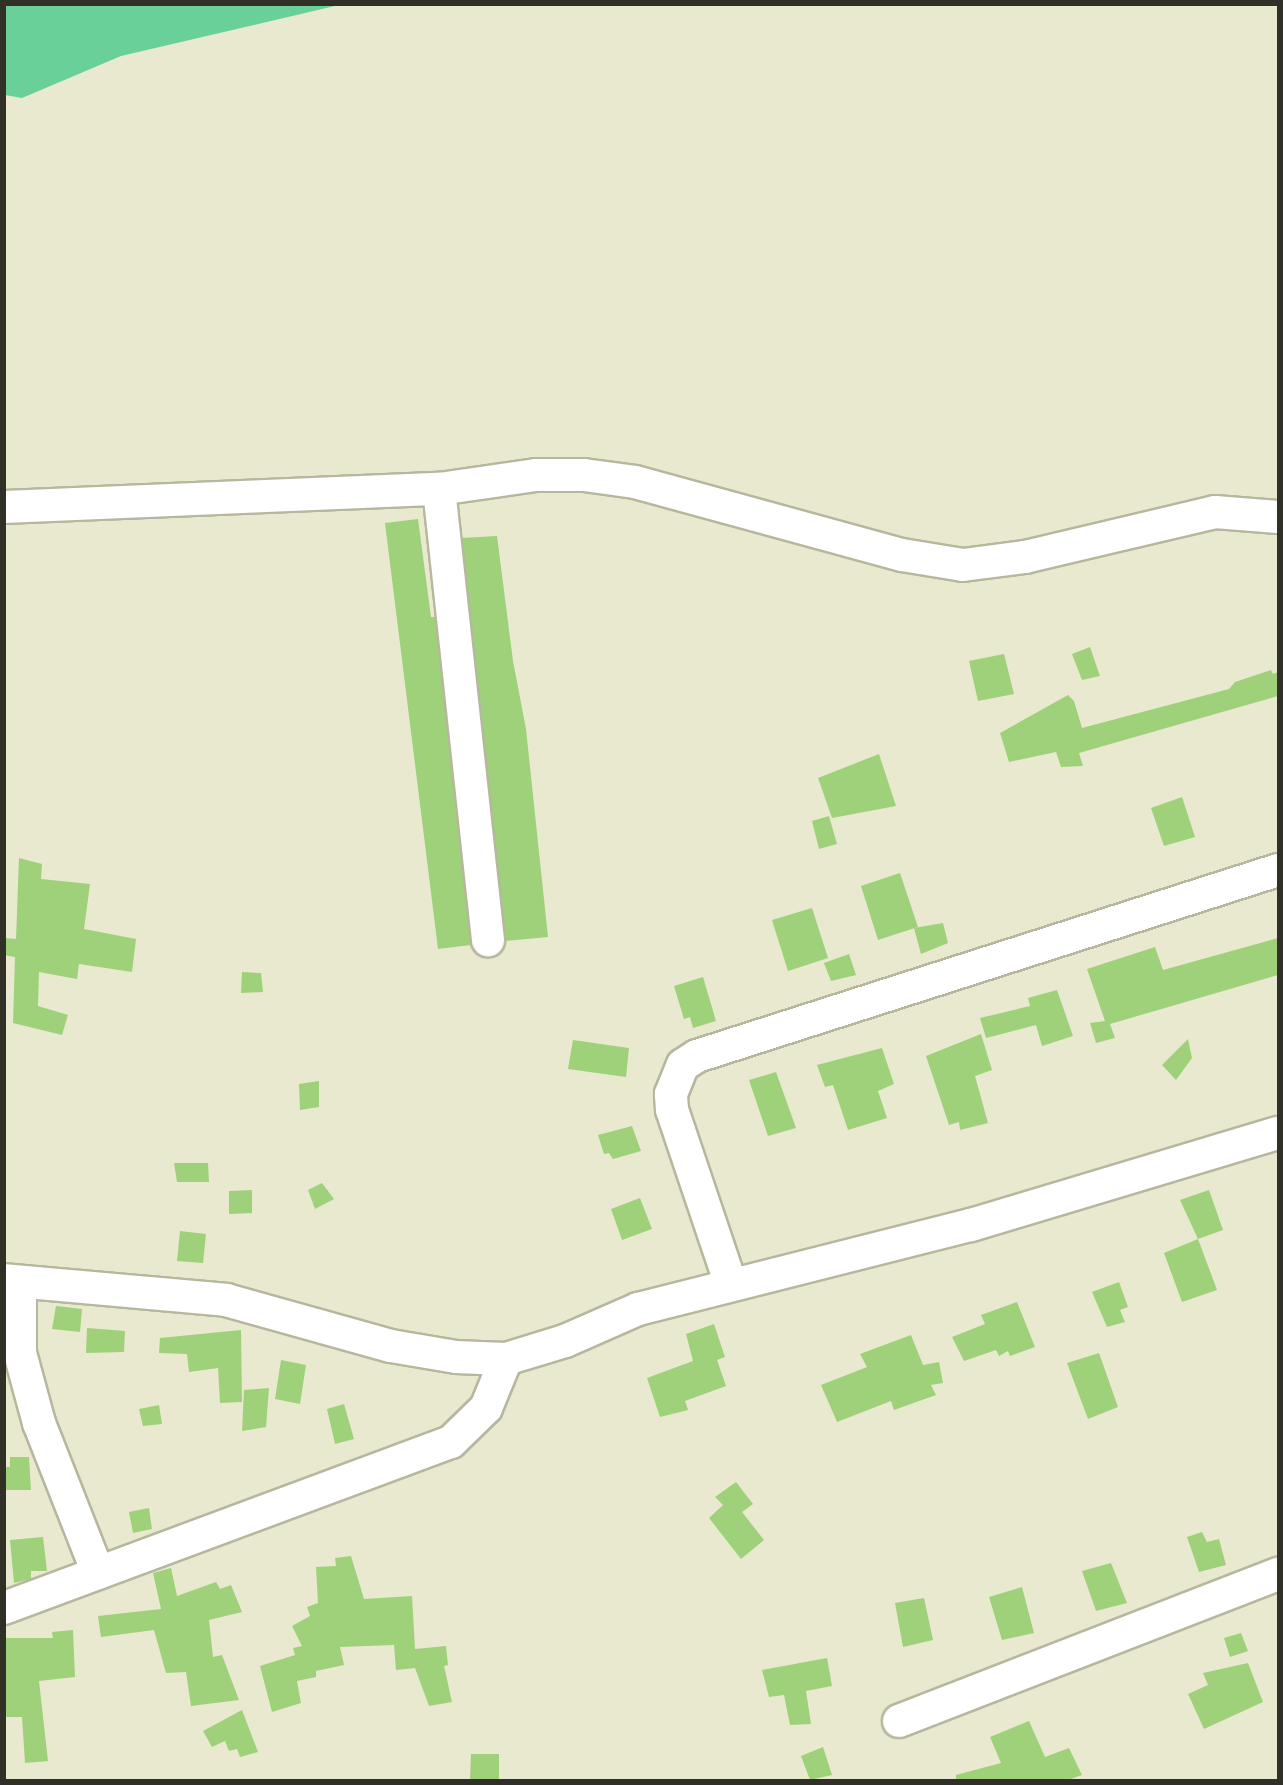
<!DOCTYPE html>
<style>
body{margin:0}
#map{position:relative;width:1283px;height:1785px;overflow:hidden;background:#e8e9cf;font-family:Manrope,sans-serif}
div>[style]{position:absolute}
.water>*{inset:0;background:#68d098}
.building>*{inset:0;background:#9fd17a}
.roads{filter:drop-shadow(2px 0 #b6b79e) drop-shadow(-2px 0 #b6b79e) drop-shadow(0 2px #b6b79e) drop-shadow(0 -2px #b6b79e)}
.minor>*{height:32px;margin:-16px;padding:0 16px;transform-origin:16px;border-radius:16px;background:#fff}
span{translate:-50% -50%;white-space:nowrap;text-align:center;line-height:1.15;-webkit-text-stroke:4.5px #fff;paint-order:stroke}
.frame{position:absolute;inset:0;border:6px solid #303026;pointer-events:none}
</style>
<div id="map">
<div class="water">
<i style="clip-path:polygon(4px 5px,5px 4px,339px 5px,121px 56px,22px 98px,5px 95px)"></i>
</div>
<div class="building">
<i style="clip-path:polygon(418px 519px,431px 617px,435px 617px,471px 945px,438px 949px,385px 523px)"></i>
<i style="clip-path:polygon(497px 536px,513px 661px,526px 729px,548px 937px,506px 941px,462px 538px)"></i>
<i style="clip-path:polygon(1090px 647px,1100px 676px,1082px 680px,1072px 654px)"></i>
<i style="clip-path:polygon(1004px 654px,1014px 694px,978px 701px,969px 661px)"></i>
<i style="clip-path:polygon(1271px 670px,1273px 674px,1278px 672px,1278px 696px,1079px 753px,1083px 766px,1061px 767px,1056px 752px,1009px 762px,1000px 733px,1068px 695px,1074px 701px,1082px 728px,1229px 689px,1235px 682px)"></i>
<i style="clip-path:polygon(879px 754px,896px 806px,832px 818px,818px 778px)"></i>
<i style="clip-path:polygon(1182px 797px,1195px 837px,1164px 846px,1151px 808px)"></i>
<i style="clip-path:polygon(829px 816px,837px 844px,819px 849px,812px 821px)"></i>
<i style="clip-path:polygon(19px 858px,42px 864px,41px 879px,90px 884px,84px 929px,136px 939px,132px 972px,79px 964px,77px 979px,39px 972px,38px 1006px,68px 1015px,62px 1035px,13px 1023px,15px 957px,4px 955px,4px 938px,16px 939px)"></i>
<i style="clip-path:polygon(900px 873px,918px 927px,878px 940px,861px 886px)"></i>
<i style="clip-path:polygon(812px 908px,828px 958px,788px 971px,772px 920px)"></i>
<i style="clip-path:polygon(943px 923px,948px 943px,921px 954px,914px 928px)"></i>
<i style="clip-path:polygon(1278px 938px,1278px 975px,1110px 1024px,1115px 1038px,1096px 1043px,1090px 1023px,1105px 1021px,1087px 969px,1155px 947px,1163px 970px)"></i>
<i style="clip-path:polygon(849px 954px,856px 975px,831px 981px,824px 963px)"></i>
<i style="clip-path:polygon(242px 972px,261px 973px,263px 992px,241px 993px)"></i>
<i style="clip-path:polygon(703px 977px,716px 1021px,693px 1028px,690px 1017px,684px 1019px,674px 986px)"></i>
<i style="clip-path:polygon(1057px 990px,1073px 1036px,1042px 1046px,1036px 1025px,986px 1038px,980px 1018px,1030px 1006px,1028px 998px)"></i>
<i style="clip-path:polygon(981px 1034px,992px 1070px,975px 1076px,988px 1123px,960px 1130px,959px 1122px,949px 1125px,926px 1056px)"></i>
<i style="clip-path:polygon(1188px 1039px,1192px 1058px,1176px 1080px,1162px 1065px)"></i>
<i style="clip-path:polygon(573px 1040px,629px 1048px,626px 1077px,568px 1069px)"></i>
<i style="clip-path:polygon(882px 1048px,894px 1084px,878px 1091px,887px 1118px,848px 1130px,833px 1085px,825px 1087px,817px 1065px)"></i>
<i style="clip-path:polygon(776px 1072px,796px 1128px,768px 1136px,749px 1080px)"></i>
<i style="clip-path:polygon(319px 1081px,319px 1107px,300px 1110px,299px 1084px)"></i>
<i style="clip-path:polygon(632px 1126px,641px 1151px,613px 1159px,609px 1153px,604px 1154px,598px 1135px)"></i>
<i style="clip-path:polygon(174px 1163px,208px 1163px,209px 1182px,177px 1182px)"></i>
<i style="clip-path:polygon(322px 1183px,334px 1199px,315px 1209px,308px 1190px)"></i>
<i style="clip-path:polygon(252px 1190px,252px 1213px,229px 1214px,229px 1191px)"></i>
<i style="clip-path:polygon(1209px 1190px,1223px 1230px,1198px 1239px,1180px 1200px)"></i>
<i style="clip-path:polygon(640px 1198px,652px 1229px,622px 1240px,611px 1209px)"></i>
<i style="clip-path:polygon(180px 1231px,206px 1234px,203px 1263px,177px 1261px)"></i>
<i style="clip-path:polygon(1198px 1239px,1217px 1290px,1182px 1302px,1164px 1253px)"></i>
<i style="clip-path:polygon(1119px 1282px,1128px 1307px,1120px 1310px,1125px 1322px,1107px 1327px,1092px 1292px)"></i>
<i style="clip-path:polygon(1017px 1302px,1035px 1347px,1010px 1356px,1008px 1351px,999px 1356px,996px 1350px,964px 1361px,952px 1337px,985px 1324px,981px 1315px)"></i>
<i style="clip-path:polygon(56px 1306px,82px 1309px,80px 1332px,52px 1329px)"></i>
<i style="clip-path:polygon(714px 1324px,725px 1357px,717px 1360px,726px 1386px,685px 1401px,688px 1410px,660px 1417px,647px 1378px,693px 1361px,686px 1334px)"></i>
<i style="clip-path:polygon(87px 1328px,125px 1331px,124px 1352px,86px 1353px)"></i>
<i style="clip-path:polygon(241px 1330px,242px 1402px,220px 1403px,218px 1368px,189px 1372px,187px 1354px,159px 1353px,160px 1338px)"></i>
<i style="clip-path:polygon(911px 1335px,923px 1365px,939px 1362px,943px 1383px,931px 1385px,936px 1395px,894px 1410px,891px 1401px,837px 1422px,821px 1385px,867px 1367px,860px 1354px)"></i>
<i style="clip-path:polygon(1099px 1353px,1118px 1407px,1088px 1419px,1067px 1363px)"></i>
<i style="clip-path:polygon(281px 1360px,306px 1365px,300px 1404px,275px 1399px)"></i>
<i style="clip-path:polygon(269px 1388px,266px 1427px,242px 1431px,244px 1390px)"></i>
<i style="clip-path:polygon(344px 1404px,354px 1439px,335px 1444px,327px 1409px)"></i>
<i style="clip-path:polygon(159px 1405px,162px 1424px,143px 1426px,139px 1409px)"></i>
<i style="clip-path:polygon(10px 1457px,29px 1457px,31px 1490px,5px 1490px,4px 1467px,10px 1467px)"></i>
<i style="clip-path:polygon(736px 1482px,753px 1504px,742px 1512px,764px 1540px,741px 1559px,709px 1518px,723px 1505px,715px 1497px)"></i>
<i style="clip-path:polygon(149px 1508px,152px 1529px,133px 1533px,129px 1512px)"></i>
<i style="clip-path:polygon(1202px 1532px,1207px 1542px,1219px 1539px,1226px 1565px,1199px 1572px,1187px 1537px)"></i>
<i style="clip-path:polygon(43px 1537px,47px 1571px,31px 1571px,31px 1579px,14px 1583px,10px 1540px)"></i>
<i style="clip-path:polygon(351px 1556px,364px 1599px,412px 1596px,415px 1649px,446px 1646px,448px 1665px,444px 1666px,452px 1702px,429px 1706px,415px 1668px,396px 1670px,394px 1645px,340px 1647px,344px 1665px,316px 1671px,316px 1677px,297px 1681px,301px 1703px,272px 1712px,260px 1666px,295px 1655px,293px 1648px,302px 1646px,292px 1626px,310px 1616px,307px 1607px,318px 1603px,316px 1567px,336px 1566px,335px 1558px)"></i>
<i style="clip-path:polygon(1111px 1563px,1127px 1603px,1096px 1611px,1082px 1571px)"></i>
<i style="clip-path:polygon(171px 1568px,177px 1596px,216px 1582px,220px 1589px,231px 1585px,242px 1612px,209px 1620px,213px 1657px,222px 1655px,239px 1700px,191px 1706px,186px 1672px,166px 1673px,154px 1630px,101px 1637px,98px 1616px,161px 1609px,153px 1573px)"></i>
<i style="clip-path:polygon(1022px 1587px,1034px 1633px,1002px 1640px,989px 1597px)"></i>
<i style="clip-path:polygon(924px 1598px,933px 1640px,903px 1647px,895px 1603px)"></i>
<i style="clip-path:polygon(73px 1630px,75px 1677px,39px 1681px,48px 1761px,25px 1763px,22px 1717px,4px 1717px,4px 1638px,53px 1638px,52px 1632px)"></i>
<i style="clip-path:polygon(1241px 1633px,1248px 1651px,1230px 1657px,1224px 1638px)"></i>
<i style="clip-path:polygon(827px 1658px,832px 1686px,806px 1691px,811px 1724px,790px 1725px,784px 1695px,769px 1697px,762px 1670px)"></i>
<i style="clip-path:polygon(1248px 1663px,1263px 1702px,1204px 1729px,1188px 1694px,1208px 1685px,1203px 1673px)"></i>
<i style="clip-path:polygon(242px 1710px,258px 1752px,240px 1757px,237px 1749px,229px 1751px,225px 1741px,212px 1747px,203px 1731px)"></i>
<i style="clip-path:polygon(1029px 1721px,1045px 1757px,1069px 1748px,1082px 1775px,1068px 1780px,956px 1780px,956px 1775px,1001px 1763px,990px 1737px)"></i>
<i style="clip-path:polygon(823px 1747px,832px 1775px,810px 1780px,801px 1756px)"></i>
<i style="clip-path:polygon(471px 1754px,499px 1754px,499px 1780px,470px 1780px)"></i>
</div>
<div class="roads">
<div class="minor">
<i style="left:439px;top:489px;width:454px;rotate:83.8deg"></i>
<i style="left:4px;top:507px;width:435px;rotate:-2.4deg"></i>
<i style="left:439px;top:489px;width:98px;rotate:-8.2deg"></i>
<i style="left:536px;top:475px;width:48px"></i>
<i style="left:584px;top:475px;width:51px;rotate:7.8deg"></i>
<i style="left:635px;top:482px;width:277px;rotate:15.3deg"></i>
<i style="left:902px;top:555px;width:62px;rotate:9.3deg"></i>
<i style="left:963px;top:565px;width:63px;rotate:-7.4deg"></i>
<i style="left:1025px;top:557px;width:195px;rotate:-13.3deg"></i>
<i style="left:1215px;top:512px;width:63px;rotate:4.5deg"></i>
<i style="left:4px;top:1280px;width:223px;rotate:5.1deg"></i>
<i style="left:226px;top:1300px;width:171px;rotate:15.6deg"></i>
<i style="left:391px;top:1346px;width:66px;rotate:9.6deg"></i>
<i style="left:456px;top:1357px;width:50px;rotate:2.3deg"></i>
<i style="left:506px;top:1359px;width:62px;rotate:-17deg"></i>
<i style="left:565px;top:1341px;width:80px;rotate:-23.7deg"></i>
<i style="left:638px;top:1309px;width:343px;rotate:-14.2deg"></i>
<i style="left:971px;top:1225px;width:320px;rotate:-16.7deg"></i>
<i style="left:20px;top:1282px;width:71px;rotate:90deg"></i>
<i style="left:20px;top:1353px;width:73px;rotate:74.8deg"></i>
<i style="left:39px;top:1423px;width:161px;rotate:68.5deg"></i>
<i style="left:731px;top:1285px;width:185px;rotate:-108.6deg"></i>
<i style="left:672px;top:1110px;width:16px;rotate:-94deg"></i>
<i style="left:671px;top:1094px;width:31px;rotate:-68deg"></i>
<i style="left:683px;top:1065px;width:17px;rotate:-33deg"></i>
<i style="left:697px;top:1056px;width:610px;rotate:-17.75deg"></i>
<i style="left:4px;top:1608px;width:477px;rotate:-20.4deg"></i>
<i style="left:451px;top:1442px;width:49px;rotate:-44.2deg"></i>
<i style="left:486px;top:1408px;width:53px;rotate:-67.8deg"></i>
<i style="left:899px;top:1721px;width:407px;rotate:-21.2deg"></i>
</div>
</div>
<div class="frame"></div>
</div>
